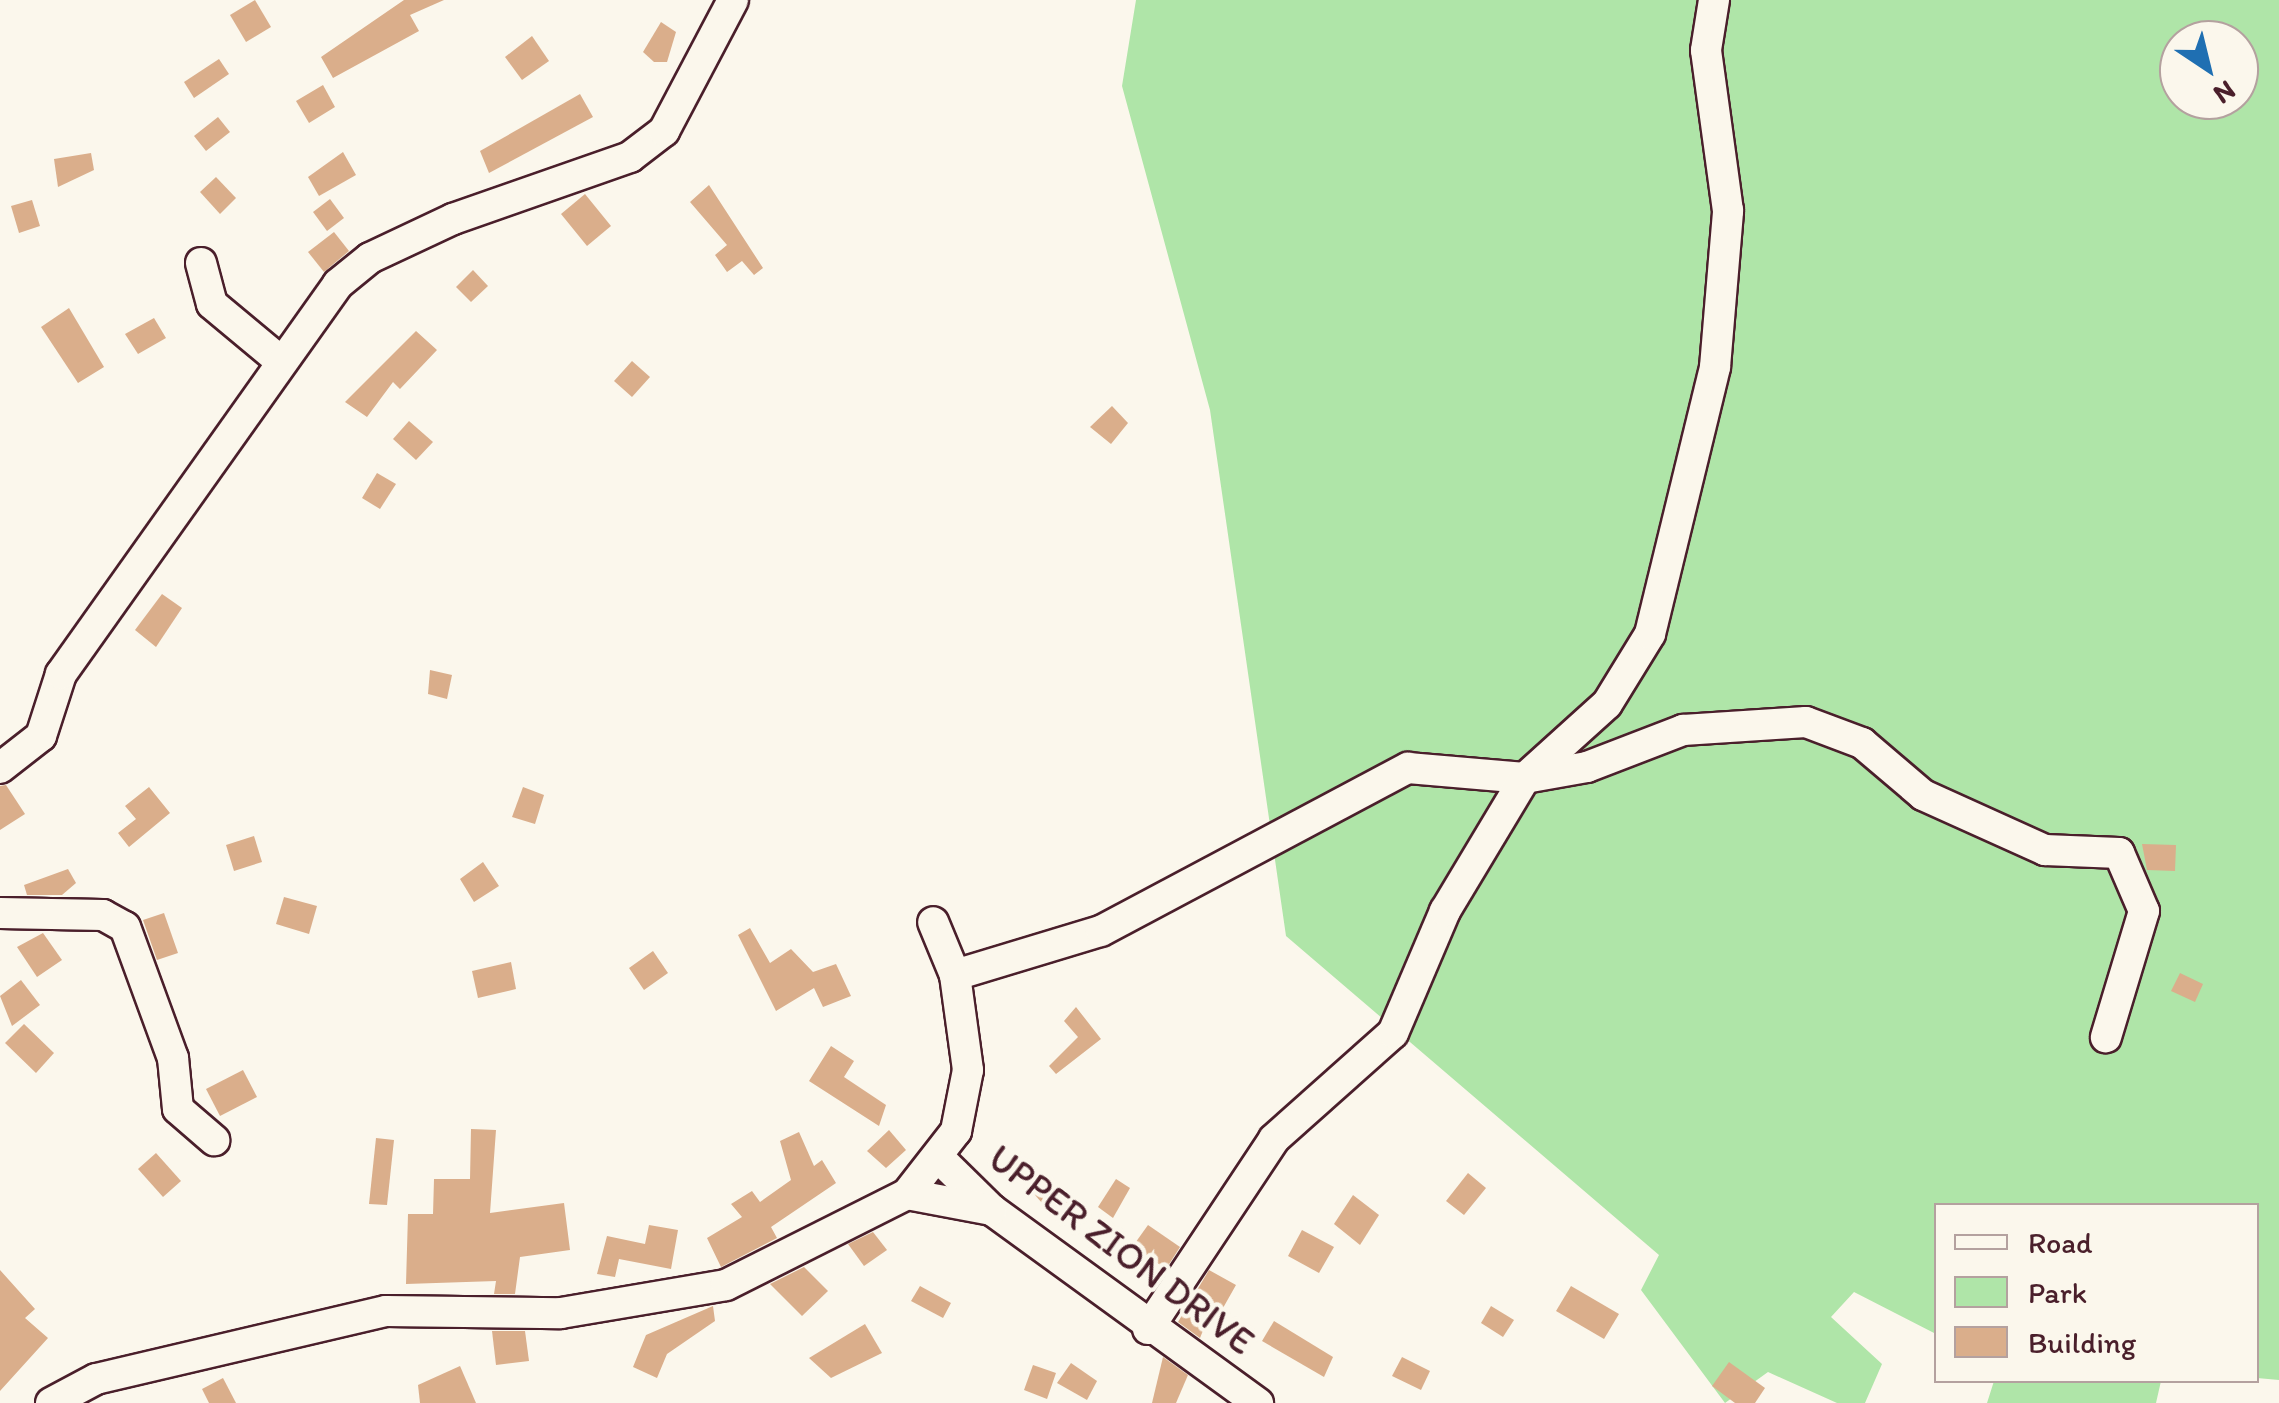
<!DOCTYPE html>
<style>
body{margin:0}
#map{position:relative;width:2279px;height:1403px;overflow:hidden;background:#fbf7ec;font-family:Itim,sans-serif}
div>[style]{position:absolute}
.green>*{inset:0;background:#afe5a8}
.building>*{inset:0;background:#daae8b}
.roads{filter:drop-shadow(2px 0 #4a1f2b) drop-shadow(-2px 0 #4a1f2b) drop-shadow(0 2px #4a1f2b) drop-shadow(0 -2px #4a1f2b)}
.minor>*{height:30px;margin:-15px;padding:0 15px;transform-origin:15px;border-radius:15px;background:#fbf7ec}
span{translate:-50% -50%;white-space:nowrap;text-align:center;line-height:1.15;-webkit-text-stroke:9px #fbf7ec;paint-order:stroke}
.street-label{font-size:38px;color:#4a1f2b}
.legend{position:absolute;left:1934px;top:1203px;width:325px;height:180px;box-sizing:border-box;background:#fbf7ec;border:2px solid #b4a19f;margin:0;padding:12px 18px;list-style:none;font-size:30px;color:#4a1f2b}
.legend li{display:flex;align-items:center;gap:20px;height:50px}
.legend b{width:50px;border:2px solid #b4a19f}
.north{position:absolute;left:2159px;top:20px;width:100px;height:100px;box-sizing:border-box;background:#fbf7ec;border:2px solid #b4a19f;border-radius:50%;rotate:145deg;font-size:28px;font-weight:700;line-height:40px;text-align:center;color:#4a1f2b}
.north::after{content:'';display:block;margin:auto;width:35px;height:45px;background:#1f6fb2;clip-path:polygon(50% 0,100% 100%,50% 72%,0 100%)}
</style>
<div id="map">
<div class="green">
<i style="clip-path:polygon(evenodd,1136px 0,2279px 0,2279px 1380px,2257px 1378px,2256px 1206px,1936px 1206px,1936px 1334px,1854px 1292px,1831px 1317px,1882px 1364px,1865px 1403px,1837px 1403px,1768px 1372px,1725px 1403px,1641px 1290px,1659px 1255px,1286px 936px,1210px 410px,1122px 86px,1136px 0,2179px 40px,2239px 40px,2239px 100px,2179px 100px,2179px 40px)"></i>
<i style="clip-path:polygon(1994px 1381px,1994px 1380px,2161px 1381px,2156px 1403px,1987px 1403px)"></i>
</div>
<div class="building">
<i style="clip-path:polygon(255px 0,271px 27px,246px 42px,230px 15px)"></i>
<i style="clip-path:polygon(404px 0,444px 0,410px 15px,419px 31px,333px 78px,321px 57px)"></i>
<i style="clip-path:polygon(661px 22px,676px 32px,667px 62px,654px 62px,643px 52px)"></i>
<i style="clip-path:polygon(532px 36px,549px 61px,522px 80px,505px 57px)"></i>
<i style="clip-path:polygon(219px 59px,229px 74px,194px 98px,184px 82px)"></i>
<i style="clip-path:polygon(323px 85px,335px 107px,309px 123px,296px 101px)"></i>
<i style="clip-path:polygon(580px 94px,593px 117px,489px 173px,480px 151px)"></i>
<i style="clip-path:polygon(218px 117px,230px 132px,206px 151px,194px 136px)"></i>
<i style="clip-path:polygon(343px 152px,356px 175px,319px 196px,308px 177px)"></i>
<i style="clip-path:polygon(91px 153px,94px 170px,58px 187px,54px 159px)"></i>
<i style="clip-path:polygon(216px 177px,236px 198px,220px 214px,200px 192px)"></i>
<i style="clip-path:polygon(709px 185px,763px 268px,754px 275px,742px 261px,727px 272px,715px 255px,727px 245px,690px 202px)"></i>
<i style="clip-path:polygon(585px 194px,611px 226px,587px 246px,561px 214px)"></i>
<i style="clip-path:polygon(330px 199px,344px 218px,327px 231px,313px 212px)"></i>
<i style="clip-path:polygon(32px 200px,40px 226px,19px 233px,11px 206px)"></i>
<i style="clip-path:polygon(334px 232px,349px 251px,324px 272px,308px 252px)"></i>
<i style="clip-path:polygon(473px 270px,488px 286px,471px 302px,456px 287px)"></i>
<i style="clip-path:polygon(69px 308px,104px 367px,78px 383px,41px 327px)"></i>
<i style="clip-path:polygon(154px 318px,166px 338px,138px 354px,125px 334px)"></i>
<i style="clip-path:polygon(416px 331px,437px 350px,400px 389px,393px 382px,367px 417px,345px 402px)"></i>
<i style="clip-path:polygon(632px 361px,650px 377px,632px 397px,614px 381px)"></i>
<i style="clip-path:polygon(1112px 406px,1128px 423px,1111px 444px,1090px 427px)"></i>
<i style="clip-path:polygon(409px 421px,433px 442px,416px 460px,393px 439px)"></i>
<i style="clip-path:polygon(377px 473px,396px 484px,380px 509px,362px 498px)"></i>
<i style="clip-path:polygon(162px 594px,182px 608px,156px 647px,135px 630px)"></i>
<i style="clip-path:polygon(430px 670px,452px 675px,447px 699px,428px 694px)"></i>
<i style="clip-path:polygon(6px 785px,25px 814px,0 830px,0 786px)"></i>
<i style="clip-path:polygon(149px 787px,170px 813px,129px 847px,118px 833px,136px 819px,125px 806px)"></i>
<i style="clip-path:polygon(523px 787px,544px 795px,535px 824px,512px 817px)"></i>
<i style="clip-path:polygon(254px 836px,262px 862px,234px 871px,226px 845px)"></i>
<i style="clip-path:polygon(2142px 844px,2176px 845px,2175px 871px,2147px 870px)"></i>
<i style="clip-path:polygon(483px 862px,499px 886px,474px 902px,460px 879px)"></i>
<i style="clip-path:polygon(68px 869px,76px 883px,62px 895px,27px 895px,24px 885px)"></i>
<i style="clip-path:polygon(284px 897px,317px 906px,309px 934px,276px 924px)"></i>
<i style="clip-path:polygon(164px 913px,178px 953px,157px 960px,143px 920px)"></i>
<i style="clip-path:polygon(750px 928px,770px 963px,791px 949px,813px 972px,836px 964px,851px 996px,823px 1007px,814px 988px,776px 1011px,738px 935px)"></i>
<i style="clip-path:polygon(43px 933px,62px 960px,37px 977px,17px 947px)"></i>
<i style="clip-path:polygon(653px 951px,668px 973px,644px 990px,629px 968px)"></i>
<i style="clip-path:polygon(511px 962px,516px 989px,478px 998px,472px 971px)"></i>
<i style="clip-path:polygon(2180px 973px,2203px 984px,2195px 1002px,2171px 991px)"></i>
<i style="clip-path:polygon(21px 980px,40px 1005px,12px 1026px,0 996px)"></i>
<i style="clip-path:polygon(1076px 1007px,1101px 1039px,1056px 1074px,1049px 1066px,1078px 1037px,1064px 1021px)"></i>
<i style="clip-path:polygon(24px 1024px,54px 1053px,36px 1073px,5px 1043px)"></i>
<i style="clip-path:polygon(831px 1046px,854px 1061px,844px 1077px,886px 1105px,879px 1126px,809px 1081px)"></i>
<i style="clip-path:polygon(243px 1070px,257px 1097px,220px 1116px,206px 1089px)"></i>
<i style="clip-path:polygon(471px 1129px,496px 1130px,490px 1213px,564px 1203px,570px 1250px,520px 1257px,515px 1294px,494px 1294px,496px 1281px,406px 1284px,408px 1214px,433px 1214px,434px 1179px,470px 1179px)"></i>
<i style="clip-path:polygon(889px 1130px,906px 1150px,886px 1168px,867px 1151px)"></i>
<i style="clip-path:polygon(799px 1132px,814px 1166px,822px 1160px,836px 1183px,771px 1227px,777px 1238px,721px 1267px,707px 1238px,742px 1217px,731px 1204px,752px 1191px,760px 1202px,791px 1180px,780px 1141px)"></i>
<i style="clip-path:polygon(376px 1138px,394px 1140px,387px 1205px,369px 1204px)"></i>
<i style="clip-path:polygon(156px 1153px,181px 1181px,163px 1197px,138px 1169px)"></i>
<i style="clip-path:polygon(1468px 1173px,1486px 1188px,1464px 1215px,1446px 1201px)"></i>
<i style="clip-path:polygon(1116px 1179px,1130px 1188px,1113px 1218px,1098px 1207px)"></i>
<i style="clip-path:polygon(1048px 1180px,1068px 1203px,1053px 1215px,1033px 1193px)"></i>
<i style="clip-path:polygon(1353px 1195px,1379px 1215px,1360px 1245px,1334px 1224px)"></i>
<i style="clip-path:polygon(649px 1225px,678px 1230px,671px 1269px,619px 1259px,615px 1277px,597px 1274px,607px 1236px,645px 1244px)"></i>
<i style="clip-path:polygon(1148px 1225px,1180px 1247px,1166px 1269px,1133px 1246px)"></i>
<i style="clip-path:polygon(1302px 1230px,1334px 1247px,1319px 1273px,1288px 1256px)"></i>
<i style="clip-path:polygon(873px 1232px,887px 1250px,864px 1266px,848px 1244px)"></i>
<i style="clip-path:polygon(804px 1267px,828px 1291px,802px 1316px,770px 1284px)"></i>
<i style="clip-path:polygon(0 1270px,35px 1309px,25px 1318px,48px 1338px,0 1391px)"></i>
<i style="clip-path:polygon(1209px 1270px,1236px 1285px,1223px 1308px,1214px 1303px,1200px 1338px,1178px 1322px)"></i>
<i style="clip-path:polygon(920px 1286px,951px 1303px,943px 1318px,911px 1301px)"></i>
<i style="clip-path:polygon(1571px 1286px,1619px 1314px,1604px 1339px,1556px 1311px)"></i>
<i style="clip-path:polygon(713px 1306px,715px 1321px,667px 1354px,657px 1378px,633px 1367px,646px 1335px)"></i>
<i style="clip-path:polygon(1491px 1306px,1514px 1320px,1503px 1337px,1481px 1323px)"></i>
<i style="clip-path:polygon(1274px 1321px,1333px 1357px,1324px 1377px,1262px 1341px)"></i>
<i style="clip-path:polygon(865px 1324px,882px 1353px,831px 1378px,809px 1358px)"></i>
<i style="clip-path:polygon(492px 1331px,525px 1331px,529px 1361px,496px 1365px)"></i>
<i style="clip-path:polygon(1163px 1357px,1188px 1375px,1176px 1403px,1152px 1403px)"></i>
<i style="clip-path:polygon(1402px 1357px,1430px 1371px,1421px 1390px,1392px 1376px)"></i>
<i style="clip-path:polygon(1729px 1362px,1765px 1388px,1755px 1403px,1735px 1403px,1712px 1386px)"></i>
<i style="clip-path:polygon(1071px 1363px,1097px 1381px,1087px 1400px,1057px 1383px)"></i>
<i style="clip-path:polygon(1033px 1365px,1056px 1373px,1047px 1399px,1024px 1390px)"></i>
<i style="clip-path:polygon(460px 1366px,476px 1403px,420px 1403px,418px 1385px)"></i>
<i style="clip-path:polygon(223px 1378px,236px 1403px,209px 1403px,202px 1389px)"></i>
</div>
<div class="roads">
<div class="minor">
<i style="left:201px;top:263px;width:42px;rotate:75deg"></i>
<i style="left:212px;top:304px;width:86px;rotate:39.8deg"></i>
<i style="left:0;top:768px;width:52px;rotate:-38deg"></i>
<i style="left:41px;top:736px;width:65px;rotate:-72.1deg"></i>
<i style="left:61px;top:674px;width:478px;rotate:-54.6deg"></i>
<i style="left:338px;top:284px;width:41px;rotate:-39.1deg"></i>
<i style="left:370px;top:258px;width:92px;rotate:-25.2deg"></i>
<i style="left:453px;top:219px;width:188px;rotate:-19.3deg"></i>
<i style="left:630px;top:157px;width:43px;rotate:-37.4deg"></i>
<i style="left:664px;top:131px;width:148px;rotate:-62.2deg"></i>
<i style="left:0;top:913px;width:103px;rotate:1.1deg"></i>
<i style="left:103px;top:915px;width:25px;rotate:29deg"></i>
<i style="left:125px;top:927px;width:140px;rotate:69.9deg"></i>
<i style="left:173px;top:1058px;width:51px;rotate:84.4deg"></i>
<i style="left:178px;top:1109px;width:48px;rotate:40.7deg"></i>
<i style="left:955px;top:975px;width:152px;rotate:-16.8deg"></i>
<i style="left:1101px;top:931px;width:348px;rotate:-28deg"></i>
<i style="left:1408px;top:768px;width:117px;rotate:4.9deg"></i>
<i style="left:1525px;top:778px;width:63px;rotate:-10.1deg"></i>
<i style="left:1587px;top:767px;width:103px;rotate:-21.1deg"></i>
<i style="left:1683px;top:730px;width:123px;rotate:-3.7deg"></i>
<i style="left:1806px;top:722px;width:60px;rotate:20.6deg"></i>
<i style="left:1862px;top:743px;width:80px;rotate:40.4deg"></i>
<i style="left:1923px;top:795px;width:134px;rotate:24.3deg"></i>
<i style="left:2045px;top:850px;width:74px;rotate:2.3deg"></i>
<i style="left:2119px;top:853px;width:63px;rotate:66.7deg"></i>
<i style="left:2144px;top:911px;width:132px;rotate:106.8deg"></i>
<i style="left:938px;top:1157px;width:76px;rotate:44.5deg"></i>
<i style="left:992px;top:1210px;width:329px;rotate:36deg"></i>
<i style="left:907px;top:1194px;width:86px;rotate:10.7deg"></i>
<i style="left:1148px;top:1329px;width:228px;rotate:-56.4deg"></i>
<i style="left:1274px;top:1139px;width:159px;rotate:-41.7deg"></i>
<i style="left:1393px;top:1033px;width:133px;rotate:-66.9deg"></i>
<i style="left:1445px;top:911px;width:155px;rotate:-59deg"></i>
<i style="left:1525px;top:778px;width:110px;rotate:-42.1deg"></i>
<i style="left:1607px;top:704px;width:82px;rotate:-58.4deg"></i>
<i style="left:1650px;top:634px;width:275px;rotate:-76.3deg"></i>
<i style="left:1715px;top:367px;width:157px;rotate:-85.2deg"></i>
<i style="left:1728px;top:211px;width:162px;rotate:-97.8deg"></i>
<i style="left:1706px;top:50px;width:51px;rotate:-80.9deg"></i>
<i style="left:51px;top:1403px;width:51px;rotate:-28.1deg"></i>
<i style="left:96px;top:1379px;width:298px;rotate:-13.2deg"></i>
<i style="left:386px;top:1311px;width:175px;rotate:0.7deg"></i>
<i style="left:561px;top:1313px;width:167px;rotate:-9.6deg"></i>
<i style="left:726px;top:1285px;width:203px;rotate:-26.7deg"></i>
<i style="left:907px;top:1194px;width:80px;rotate:-52.1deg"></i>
<i style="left:956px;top:1131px;width:62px;rotate:-78.9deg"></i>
<i style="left:968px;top:1070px;width:96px;rotate:-97.8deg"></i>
<i style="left:955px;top:975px;width:57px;rotate:-112.5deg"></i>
</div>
</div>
<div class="street-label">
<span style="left:1121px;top:1250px;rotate:37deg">UPPER ZION DRIVE</span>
</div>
<ul class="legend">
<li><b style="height:12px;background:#fbf7ec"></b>Road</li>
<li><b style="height:28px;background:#afe5a8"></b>Park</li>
<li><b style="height:28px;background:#daae8b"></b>Building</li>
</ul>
<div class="north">N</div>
</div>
